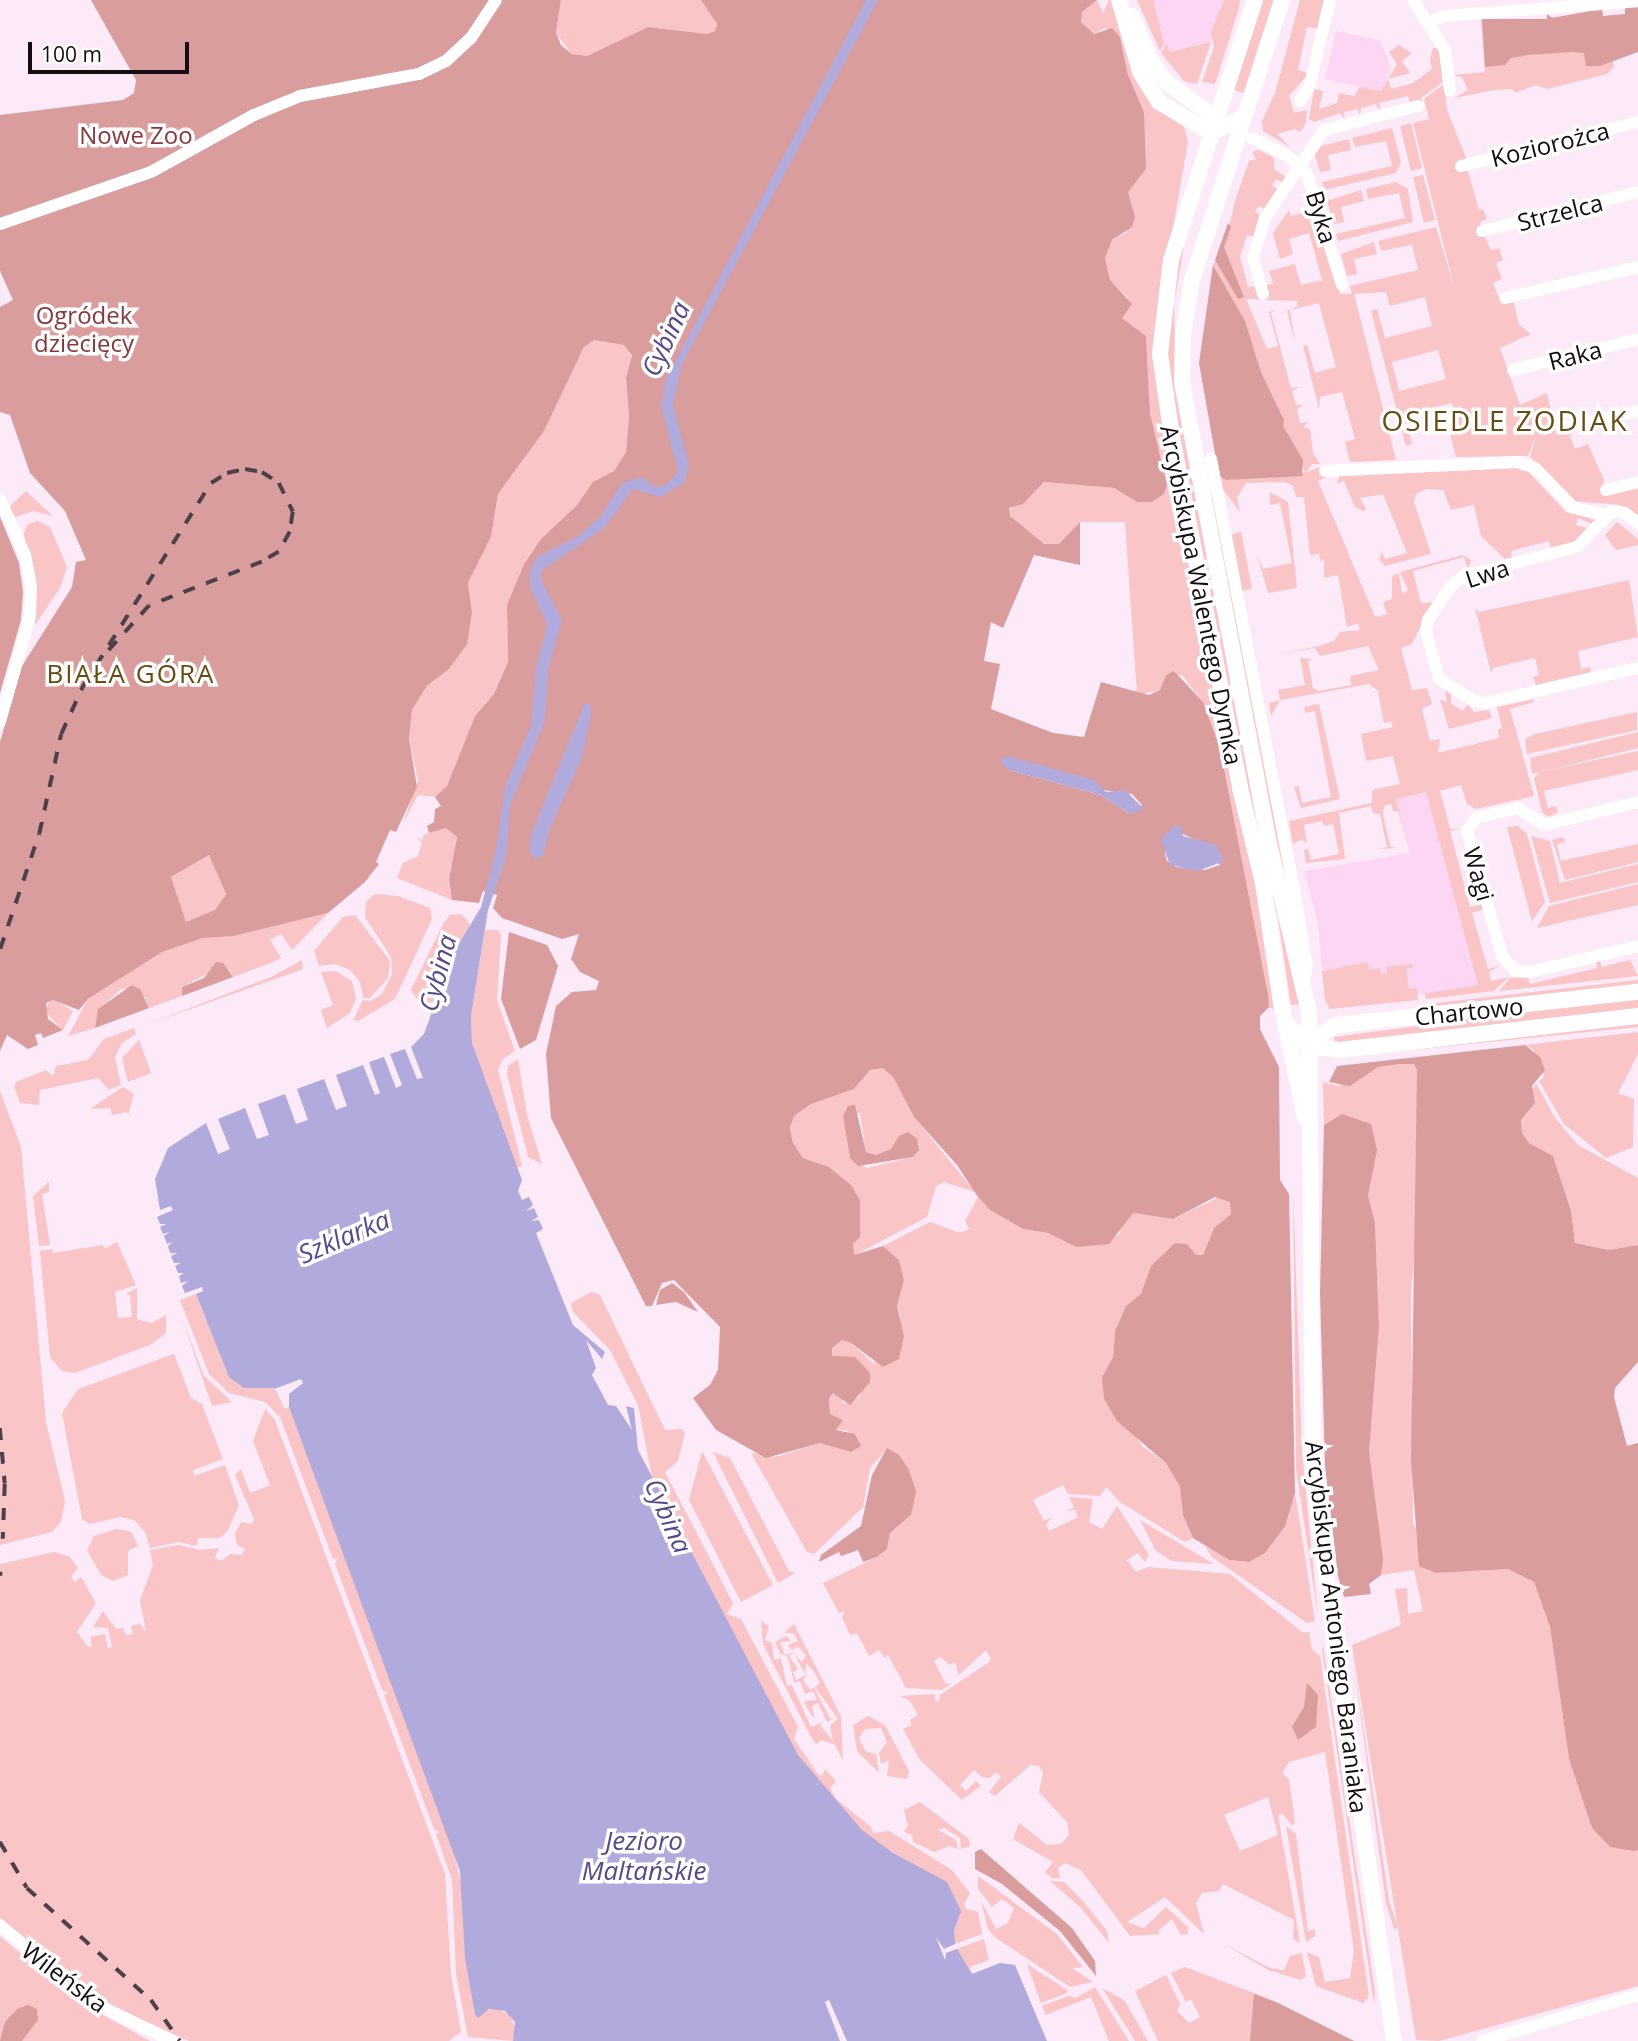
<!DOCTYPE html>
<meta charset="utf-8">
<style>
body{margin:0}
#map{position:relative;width:1638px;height:2041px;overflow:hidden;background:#fdeaf9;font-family:"Open Sans",sans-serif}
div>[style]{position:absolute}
.built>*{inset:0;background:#fcd6f3}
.green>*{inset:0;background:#fac5c6}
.forest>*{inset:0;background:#da9d9e}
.water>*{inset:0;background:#b0aadd}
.street>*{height:12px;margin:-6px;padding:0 6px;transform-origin:6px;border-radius:6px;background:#fff}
.secondary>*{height:16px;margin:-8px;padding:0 8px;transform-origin:8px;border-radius:8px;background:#fff}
.rail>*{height:3.5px;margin-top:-1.75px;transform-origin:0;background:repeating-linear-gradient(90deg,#4d404a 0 12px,transparent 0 24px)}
span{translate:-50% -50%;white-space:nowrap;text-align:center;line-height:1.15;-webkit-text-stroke:7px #fff;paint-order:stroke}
.park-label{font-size:24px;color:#84393f}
.street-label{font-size:24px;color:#150b13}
.water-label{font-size:26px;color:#554989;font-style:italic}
.neighbourhood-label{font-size:26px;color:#664c12;letter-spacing:2px}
.quarter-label{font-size:28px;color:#664c12;letter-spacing:2px}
.scale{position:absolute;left:28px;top:42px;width:161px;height:32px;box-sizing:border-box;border:4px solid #150b13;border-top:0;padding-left:9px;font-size:21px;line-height:24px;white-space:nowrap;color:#150b13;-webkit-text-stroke:5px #fff;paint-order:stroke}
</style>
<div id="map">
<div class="built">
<i style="clip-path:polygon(1149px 0,1224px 0,1211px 42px,1167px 52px,1157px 34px)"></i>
<i style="clip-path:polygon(1336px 31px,1381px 41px,1391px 69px,1381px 92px,1325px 79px)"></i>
<i style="clip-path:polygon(1427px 792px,1481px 989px,1427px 995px,1365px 985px,1363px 964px,1322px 971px,1318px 924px,1304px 871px,1410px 853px,1396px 798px)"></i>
</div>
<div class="green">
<i style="clip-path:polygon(561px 0,701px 0,717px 24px,715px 31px,707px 34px,648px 27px,587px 56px,572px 54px,556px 33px)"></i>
<i style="clip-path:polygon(1097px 0,1103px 13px,1109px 0,1116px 0,1138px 84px,1157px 109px,1184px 127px,1188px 142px,1154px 335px,1255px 870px,1277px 1008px,1274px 1009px,1269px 1007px,1220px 748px,1203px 702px,1182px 675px,1166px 675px,1160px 690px,1137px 695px,1125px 522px,1080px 522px,1059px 544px,1044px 544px,1031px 538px,1007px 512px,1045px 482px,1114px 488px,1137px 502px,1152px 502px,1164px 494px,1167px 485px,1150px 413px,1146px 336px,1122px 318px,1128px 298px,1110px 280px,1105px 258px,1112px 240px,1126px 233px,1135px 217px,1128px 192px,1144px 112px,1128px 75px,1120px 37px,1105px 28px,1094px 34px,1081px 22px,1082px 12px)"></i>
<i style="clip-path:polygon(1137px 0,1153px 0,1164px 44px,1160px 51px)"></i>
<i style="clip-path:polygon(1224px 0,1240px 0,1239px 8px,1215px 84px,1202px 82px,1214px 47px,1211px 33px)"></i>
<i style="clip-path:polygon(1261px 0,1276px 0,1246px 94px,1231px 89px)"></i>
<i style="clip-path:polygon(1300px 0,1325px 0,1319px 29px,1307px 27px,1298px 70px,1309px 73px,1289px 96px,1294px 113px,1307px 110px,1306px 123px,1300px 132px,1295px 129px,1277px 134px,1290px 147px,1263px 131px,1262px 121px,1275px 93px)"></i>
<i style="clip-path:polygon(1625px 7px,1638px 52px,1613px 59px,1614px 67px,1607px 74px,1547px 89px,1536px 85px,1515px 93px,1513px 89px,1494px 90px,1454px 98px,1468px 90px,1462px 77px,1453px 75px,1485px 72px,1481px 19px,1547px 19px,1547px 14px,1552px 18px,1602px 9px,1603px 16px,1625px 14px)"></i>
<i style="clip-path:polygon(1211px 42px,1197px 84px,1184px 81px,1161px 53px,1167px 43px,1169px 52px)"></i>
<i style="clip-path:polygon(1399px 45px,1412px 53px,1402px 61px,1410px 73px,1388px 79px,1391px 89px,1413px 83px,1432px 69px,1430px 58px,1433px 48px,1439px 48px,1443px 82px,1421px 98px,1424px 109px,1410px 104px,1408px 96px,1379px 103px,1381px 111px,1375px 104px,1361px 108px,1360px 116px,1358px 109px,1344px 112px,1345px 120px,1340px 113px,1314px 122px,1309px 119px,1314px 89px,1323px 91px,1319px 109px,1337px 103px,1339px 93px,1354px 96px,1360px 87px,1381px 91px,1397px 64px,1389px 52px)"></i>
<i style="clip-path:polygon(evenodd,1444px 84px,1447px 110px,1467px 160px,1459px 170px,1468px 171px,1479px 210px,1483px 209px,1487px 219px,1480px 222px,1484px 235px,1491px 250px,1499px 248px,1503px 260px,1496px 263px,1502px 279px,1493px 283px,1498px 296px,1513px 300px,1519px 325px,1531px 334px,1500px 348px,1520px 405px,1547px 393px,1556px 433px,1578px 429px,1570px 436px,1575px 449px,1588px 444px,1604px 480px,1602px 495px,1638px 487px,1638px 517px,1620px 505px,1575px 501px,1530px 457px,1536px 436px,1528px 456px,1456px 457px,1450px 434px,1460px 432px,1452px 403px,1405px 415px,1412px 444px,1406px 446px,1371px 311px,1377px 309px,1385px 338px,1432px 326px,1425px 297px,1390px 306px,1386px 292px,1354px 294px,1396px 460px,1350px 462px,1345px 442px,1355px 439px,1342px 392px,1320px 397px,1319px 409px,1303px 346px,1307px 345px,1315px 373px,1336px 367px,1319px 303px,1290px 310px,1295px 343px,1287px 311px,1298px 306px,1297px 301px,1246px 299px,1267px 349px,1278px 346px,1269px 312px,1276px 310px,1271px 313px,1291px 388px,1299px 387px,1292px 391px,1296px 405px,1304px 405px,1297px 409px,1300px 423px,1309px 422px,1303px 427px,1310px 429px,1313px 453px,1320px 464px,1312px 464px,1306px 472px,1321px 467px,1327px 477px,1318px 481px,1375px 617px,1387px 614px,1383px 602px,1392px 599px,1392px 576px,1399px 573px,1402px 594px,1408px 590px,1400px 572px,1463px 555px,1471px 560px,1468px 570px,1464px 557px,1413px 571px,1421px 603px,1434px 602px,1411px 645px,1401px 648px,1412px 690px,1427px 688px,1432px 704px,1422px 709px,1430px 741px,1440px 739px,1438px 753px,1499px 738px,1498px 730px,1502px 728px,1497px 707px,1534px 699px,1534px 702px,1510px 709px,1534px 796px,1476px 809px,1467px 804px,1461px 785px,1440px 791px,1450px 829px,1461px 828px,1450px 831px,1470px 907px,1483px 904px,1484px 909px,1472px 913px,1488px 969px,1500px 966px,1489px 972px,1491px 981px,1509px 977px,1494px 991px,1426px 999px,1425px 994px,1478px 985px,1426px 792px,1396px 799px,1410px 853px,1398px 811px,1393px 811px,1391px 804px,1384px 806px,1383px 814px,1390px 846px,1395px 848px,1380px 849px,1387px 847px,1380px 814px,1373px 813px,1371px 806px,1339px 813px,1345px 859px,1306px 863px,1304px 850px,1308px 849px,1311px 860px,1339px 854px,1333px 824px,1324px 826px,1322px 821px,1304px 825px,1307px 843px,1301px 839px,1293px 845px,1289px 821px,1372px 803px,1372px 790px,1400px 784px,1393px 756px,1366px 761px,1361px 734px,1393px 727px,1391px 721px,1384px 723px,1378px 691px,1369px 684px,1280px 700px,1271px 716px,1269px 703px,1280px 700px,1278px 690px,1305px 685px,1300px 658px,1312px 659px,1308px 661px,1313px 688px,1319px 691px,1351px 685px,1350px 676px,1379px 670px,1368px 646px,1320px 656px,1315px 648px,1275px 655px,1319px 646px,1334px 641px,1340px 632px,1360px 630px,1358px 623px,1347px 627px,1338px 575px,1324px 578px,1324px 559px,1321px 562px,1319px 554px,1310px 555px,1304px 497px,1296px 497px,1293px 486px,1285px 482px,1246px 483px,1237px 498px,1240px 512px,1221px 487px,1219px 476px,1226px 480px,1305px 472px,1283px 426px,1283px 418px,1261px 372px,1245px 322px,1213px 265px,1215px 260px,1238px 298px,1244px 297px,1224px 247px,1236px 198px,1249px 161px,1256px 159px,1252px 152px,1258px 150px,1273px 157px,1275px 170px,1287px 177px,1283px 183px,1276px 179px,1272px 185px,1279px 190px,1266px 210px,1259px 206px,1255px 211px,1261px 216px,1254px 237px,1247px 235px,1240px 257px,1248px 287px,1273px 284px,1269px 271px,1295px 264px,1301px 285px,1322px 280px,1309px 233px,1289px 239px,1293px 254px,1280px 259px,1273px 233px,1289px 210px,1291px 216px,1317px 209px,1340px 294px,1352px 294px,1350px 286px,1418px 270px,1412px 245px,1381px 251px,1378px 241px,1436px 227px,1455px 290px,1413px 123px,1429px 119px,1424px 99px,1444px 84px,1438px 350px,1446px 379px,1399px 391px,1392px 362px,1438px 350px)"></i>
<i style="clip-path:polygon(1411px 123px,1422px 168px,1411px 171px,1400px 126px)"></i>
<i style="clip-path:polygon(1392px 128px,1401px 162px,1396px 173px,1324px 190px,1322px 182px,1392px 166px,1386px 141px,1355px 147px,1352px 138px)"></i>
<i style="clip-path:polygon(1349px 139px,1351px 150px,1328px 155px,1331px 170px,1320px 172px,1315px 155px,1321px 146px)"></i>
<i style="clip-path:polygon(1423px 175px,1435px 220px,1424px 223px,1413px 177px)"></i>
<i style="clip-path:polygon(1396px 182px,1408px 189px,1413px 222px,1338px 241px,1336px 234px,1405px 218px,1399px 193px,1368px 199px,1366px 189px)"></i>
<i style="clip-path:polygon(1361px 190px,1364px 201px,1341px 207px,1344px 222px,1334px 224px,1327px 201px)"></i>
<i style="clip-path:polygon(1188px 223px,1174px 304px,1176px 385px,1267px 862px,1302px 1004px,1291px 1005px,1278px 918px,1258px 840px,1173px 413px,1167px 365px,1168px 304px)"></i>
<i style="clip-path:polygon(1374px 242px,1377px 254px,1354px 259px,1357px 274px,1347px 276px,1341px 254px)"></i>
<i style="clip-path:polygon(594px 340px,625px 345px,632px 354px,626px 378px,629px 417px,626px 452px,614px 471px,593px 482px,577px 505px,541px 539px,523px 566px,507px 605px,508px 662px,494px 694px,475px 716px,447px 786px,435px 797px,418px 795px,403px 824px,418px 780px,409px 739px,412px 710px,427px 686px,449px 669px,472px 612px,468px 583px,491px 537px,498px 494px,544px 431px,584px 347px)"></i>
<i style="clip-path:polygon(1513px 468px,1526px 469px,1566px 512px,1596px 520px,1592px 524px,1578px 518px,1576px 525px,1588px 528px,1576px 542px,1551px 549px,1549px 541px,1511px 551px,1512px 559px,1505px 559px,1481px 536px,1474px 505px,1451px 510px,1443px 490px,1427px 489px,1416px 494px,1414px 502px,1431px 554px,1385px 566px,1379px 559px,1382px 552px,1385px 559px,1407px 553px,1383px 494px,1360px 498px,1366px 509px,1363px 511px,1355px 507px,1344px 481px,1337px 484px,1339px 476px)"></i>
<i style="clip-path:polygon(1208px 486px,1213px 494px,1288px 890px,1285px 888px)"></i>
<i style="clip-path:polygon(26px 491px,53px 516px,34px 511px,15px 517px,9px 507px)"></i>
<i style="clip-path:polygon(1270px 492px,1288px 502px,1297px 588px,1268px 593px,1257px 554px,1263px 569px,1292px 563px,1280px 503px,1270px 505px)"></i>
<i style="clip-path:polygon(38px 521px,50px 527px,67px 567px,60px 588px,35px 625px,24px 533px,28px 524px)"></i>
<i style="clip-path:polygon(1617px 522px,1638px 539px,1638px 545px,1616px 550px,1605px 535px)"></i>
<i style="clip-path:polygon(1241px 531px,1252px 589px,1242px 591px,1231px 535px)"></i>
<i style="clip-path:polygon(1629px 580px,1638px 637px,1578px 651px,1581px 669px,1590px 667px,1591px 672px,1536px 685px,1533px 677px,1539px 675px,1535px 658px,1493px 668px,1491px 673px,1475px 608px,1479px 612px)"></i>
<i style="clip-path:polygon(1445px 690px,1451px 694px,1451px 704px,1463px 711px,1468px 704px,1474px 712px,1489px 710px,1492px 718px,1449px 729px,1440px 699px,1447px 703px)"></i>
<i style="clip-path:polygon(1319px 704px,1340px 799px,1301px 808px,1294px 787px,1299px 786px,1302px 803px,1331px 797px,1315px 711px,1305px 713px,1304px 707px)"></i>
<i style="clip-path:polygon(1637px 712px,1637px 730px,1527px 754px,1525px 739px,1535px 734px)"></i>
<i style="clip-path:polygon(1638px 732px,1638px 748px,1532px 774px,1530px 758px)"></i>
<i style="clip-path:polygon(1638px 751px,1638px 770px,1544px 791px,1548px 808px,1556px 806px,1558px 812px,1549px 817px,1542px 812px,1534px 778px,1540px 772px)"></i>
<i style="clip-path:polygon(1518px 826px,1527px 834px,1545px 902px,1532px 921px,1507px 827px)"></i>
<i style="clip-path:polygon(446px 828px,457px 837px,449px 879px,452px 900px,397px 878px,403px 863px,418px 856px,422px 843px,417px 838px,423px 840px,423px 835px)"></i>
<i style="clip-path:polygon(1531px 836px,1550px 841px,1560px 883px,1638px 864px,1638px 882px,1550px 903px)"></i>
<i style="clip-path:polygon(1563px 837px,1565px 842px,1557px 844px,1561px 861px,1638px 844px,1638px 862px,1565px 880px,1552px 840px)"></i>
<i style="clip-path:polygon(209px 855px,226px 894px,215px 910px,186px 923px,171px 877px)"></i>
<i style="clip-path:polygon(1638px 884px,1638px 905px,1537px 928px,1549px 906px)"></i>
<i style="clip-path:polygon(375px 894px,397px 896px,430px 908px,432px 919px,395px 999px,358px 1021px,353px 1020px,363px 1000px,371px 1001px,382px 994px,392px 974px,391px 957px,365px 917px,366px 902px)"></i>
<i style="clip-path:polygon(328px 913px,292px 950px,281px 934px,270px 940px,281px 958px,273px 962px,233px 977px,229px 969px,210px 972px,182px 987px,182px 996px,149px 1008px,146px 998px,122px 988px,98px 1010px,95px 1028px,68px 1036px,88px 999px,162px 952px,203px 938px,234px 936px)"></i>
<i style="clip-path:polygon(461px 914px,471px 925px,432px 1003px,416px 998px,411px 990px,443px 924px,450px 915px)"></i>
<i style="clip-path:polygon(355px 915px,390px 961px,388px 978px,369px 999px,363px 997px,360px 982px,350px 970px,335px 964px,319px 966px,314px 951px,343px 917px)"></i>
<i style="clip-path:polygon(485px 930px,498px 930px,501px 935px,497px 1000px,515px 1051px,503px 1059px,498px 1070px,522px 1166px,517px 1168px,472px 1043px,471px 1016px)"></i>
<i style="clip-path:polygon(1599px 959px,1602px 967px,1630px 960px,1638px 976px,1499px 991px,1510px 978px,1528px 977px,1530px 984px,1597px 968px,1596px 960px)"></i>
<i style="clip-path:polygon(302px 960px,303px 969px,148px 1024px,271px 977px)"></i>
<i style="clip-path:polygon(1368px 962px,1369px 970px,1380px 968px,1381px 974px,1387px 973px,1386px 967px,1412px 964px,1413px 967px,1406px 969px,1409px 989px,1417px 988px,1418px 1000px,1330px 1009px,1325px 1000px,1322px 971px)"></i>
<i style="clip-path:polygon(335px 971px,352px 981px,356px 999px,350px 1013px,327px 1028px,321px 1010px,333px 1005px,321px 972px)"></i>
<i style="clip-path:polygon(1638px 980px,1638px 986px,1431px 1009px,1427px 1004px)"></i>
<i style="clip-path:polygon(1638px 997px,1638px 1010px,1335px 1044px,1334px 1037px)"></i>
<i style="clip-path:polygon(53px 999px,73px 1011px,63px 1030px,43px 1010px)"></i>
<i style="clip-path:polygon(1638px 1022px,1638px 1027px,1411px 1050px)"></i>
<i style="clip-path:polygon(134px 1028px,136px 1034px,122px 1043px,115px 1057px,121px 1085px,109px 1090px,98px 1078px,40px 1090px,39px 1105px,20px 1103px,14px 1087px,16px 1082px,46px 1070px,53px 1076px,56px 1066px,88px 1060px,104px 1039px)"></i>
<i style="clip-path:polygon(1638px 1032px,1638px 1054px,1618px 1093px,1634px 1099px,1633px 1147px,1606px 1158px,1564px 1124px,1539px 1081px,1544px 1077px,1533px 1049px,1525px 1045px)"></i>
<i style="clip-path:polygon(139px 1040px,151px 1073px,128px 1082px,122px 1058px)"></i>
<i style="clip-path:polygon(518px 1059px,527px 1115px,542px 1164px,528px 1157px,507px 1074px,508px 1066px)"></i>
<i style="clip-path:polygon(1400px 1064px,1414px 1064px,1417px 1070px,1417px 1235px,1411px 1289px,1413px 1523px,1436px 1573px,1508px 1569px,1534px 1582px,1550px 1627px,1569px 1759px,1592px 1827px,1610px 1847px,1638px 1850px,1638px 1986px,1439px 2041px,1416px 2040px,1352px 1645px,1401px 1625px,1395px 1589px,1407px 1588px,1408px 1614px,1423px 1611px,1414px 1570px,1381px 1575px,1369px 1452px,1379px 1328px,1375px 1222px,1368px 1196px,1371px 1180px,1335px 1118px,1324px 1125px,1323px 1082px,1338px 1086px,1378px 1067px)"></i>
<i style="clip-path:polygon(evenodd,883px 1067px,893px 1077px,914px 1117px,975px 1192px,944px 1182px,936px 1186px,927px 1217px,853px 1256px,853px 1244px,860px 1237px,860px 1200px,852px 1186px,829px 1167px,803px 1158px,793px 1143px,790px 1128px,794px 1116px,811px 1104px,854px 1089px,870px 1069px,883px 1067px,860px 1113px,866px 1152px,876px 1155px,892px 1149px,899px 1136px,913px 1157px,867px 1168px,850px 1158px,843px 1116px,860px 1113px)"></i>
<i style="clip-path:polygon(1536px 1083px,1555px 1118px,1578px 1145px,1638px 1178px,1638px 1245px,1609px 1250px,1575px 1243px,1571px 1211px,1553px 1156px,1529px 1143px,1522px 1133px,1521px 1120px,1535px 1103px,1530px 1095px)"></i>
<i style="clip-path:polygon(123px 1087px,134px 1094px,128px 1115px,127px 1112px,112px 1115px,110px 1108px,90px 1109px)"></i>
<i style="clip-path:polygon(0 1091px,21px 1147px,46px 1422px,65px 1501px,61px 1522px,52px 1532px,0 1545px)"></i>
<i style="clip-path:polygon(49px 1182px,49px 1192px,42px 1194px,50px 1245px,39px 1246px,33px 1196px)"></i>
<i style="clip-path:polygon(1293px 1186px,1302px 1452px,1318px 1617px,1296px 1468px)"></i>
<i style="clip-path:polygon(evenodd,1222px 1196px,1230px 1202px,1231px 1214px,1214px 1228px,1203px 1255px,1151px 1266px,1141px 1295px,1126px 1306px,1115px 1331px,1113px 1357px,1102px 1377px,1142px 1446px,1166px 1463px,1180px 1487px,1183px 1515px,1193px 1538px,1185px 1542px,1120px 1502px,1106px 1487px,1100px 1496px,1068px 1494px,1063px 1485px,1033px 1500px,1044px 1521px,1053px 1517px,1046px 1524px,1049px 1531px,1078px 1517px,1075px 1510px,1066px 1511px,1074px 1507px,1069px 1497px,1093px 1499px,1089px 1522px,1102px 1529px,1117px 1506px,1149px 1555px,1145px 1562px,1138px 1553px,1127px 1560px,1136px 1572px,1148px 1567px,1230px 1574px,1303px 1633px,1309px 1632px,1312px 1649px,1320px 1656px,1369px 1997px,1363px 2003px,1316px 1986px,1307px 1952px,1319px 1957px,1325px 1982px,1350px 1978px,1354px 1951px,1325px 1752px,1289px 1762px,1282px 1773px,1289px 1779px,1295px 1823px,1292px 1826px,1283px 1814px,1278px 1815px,1300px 1943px,1293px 1939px,1294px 1920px,1223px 1884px,1219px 1891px,1202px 1893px,1196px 1903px,1204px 1934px,1165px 1897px,1127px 1922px,1144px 1928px,1166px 1907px,1188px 1927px,1188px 1934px,1181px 1935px,1172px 1919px,1158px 1931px,1160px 1934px,1130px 1936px,1081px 1870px,1065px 1863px,1058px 1868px,1060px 1878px,1052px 1878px,1045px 1872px,1053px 1862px,1013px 1839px,1019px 1823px,1047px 1845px,1061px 1844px,1069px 1835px,1067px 1822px,1039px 1792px,1043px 1773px,1039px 1766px,1030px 1765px,995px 1796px,989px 1792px,1001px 1777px,996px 1772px,990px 1778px,982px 1777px,974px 1770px,960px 1785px,966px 1791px,976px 1781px,981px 1786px,962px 1800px,920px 1760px,903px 1729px,912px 1725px,910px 1720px,918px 1715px,910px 1701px,900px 1696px,935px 1694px,935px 1701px,939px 1701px,940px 1695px,988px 1663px,991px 1659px,986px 1650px,959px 1675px,955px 1662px,950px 1665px,940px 1657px,934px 1661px,946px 1684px,952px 1683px,942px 1690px,906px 1688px,888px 1655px,885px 1658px,879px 1650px,869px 1656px,857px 1633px,850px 1635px,842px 1617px,845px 1611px,839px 1613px,823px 1583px,877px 1557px,887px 1549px,890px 1533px,911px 1515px,887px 1449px,870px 1468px,863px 1507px,814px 1554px,807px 1552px,751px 1453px,776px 1457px,820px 1443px,851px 1452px,849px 1431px,835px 1429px,843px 1420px,830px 1414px,829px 1398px,833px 1393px,842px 1397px,843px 1404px,859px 1398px,862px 1388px,844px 1359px,832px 1356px,832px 1348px,842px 1340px,851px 1343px,874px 1364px,901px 1316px,897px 1307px,904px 1280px,899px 1260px,883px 1246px,930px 1222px,960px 1233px,969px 1229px,965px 1221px,978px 1197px,990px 1210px,1023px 1229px,1048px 1233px,1076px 1247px,1119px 1235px,1124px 1219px,1133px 1213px,1173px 1219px,1222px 1196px,1268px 1797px,1278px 1835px,1240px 1851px,1224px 1815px,1268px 1797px)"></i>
<i style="clip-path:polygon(117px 1242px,136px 1285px,115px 1292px,118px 1318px,132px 1317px,130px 1295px,126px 1294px,137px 1288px,137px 1319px,152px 1323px,166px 1315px,166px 1333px,152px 1344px,75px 1373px,62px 1371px,50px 1357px,40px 1251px,52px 1249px,53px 1253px,103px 1245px,104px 1249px)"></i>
<i style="clip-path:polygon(591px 1292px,600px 1295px,665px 1430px,682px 1429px,685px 1434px,678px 1461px,665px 1472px,733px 1603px,727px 1614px,741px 1619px,798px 1727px,794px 1739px,818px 1774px,822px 1776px,825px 1769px,836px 1781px,830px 1788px,836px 1799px,870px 1826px,873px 1833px,889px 1831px,952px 1870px,970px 1893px,964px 1904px,966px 1909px,978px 1912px,982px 1934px,955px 1944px,911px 1864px,870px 1844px,811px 1779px,774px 1723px,774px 1712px,652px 1477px,638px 1405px,610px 1350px,573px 1312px,571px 1303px)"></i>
<i style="clip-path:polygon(196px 1294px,205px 1318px,254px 1388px,273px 1385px,285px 1409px,289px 1407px,450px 1838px,465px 1899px,465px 1958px,483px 2012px,496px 2008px,511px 2016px,516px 2032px,513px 2041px,468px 2037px,456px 1974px,452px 1880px,436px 1834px,440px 1832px,434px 1829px,384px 1695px,388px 1693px,382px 1690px,335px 1564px,338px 1558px,333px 1559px,280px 1417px,265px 1402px,229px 1393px,209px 1374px,180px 1300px)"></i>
<i style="clip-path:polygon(181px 1315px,204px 1376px,232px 1402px,212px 1406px)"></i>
<i style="clip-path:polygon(174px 1354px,191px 1398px,202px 1404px,223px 1459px,193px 1470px,194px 1476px,225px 1465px,239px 1506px,227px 1532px,219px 1538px,199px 1538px,196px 1546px,178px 1542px,150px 1548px,145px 1532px,134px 1520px,120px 1517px,90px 1524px,82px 1519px,62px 1413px,78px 1389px)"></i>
<i style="clip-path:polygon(265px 1409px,275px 1420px,445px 1874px,451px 1975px,461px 2032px,449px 2041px,189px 2041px,96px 1999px,0 1918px,0 1564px,55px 1552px,70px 1557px,78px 1568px,71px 1577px,75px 1582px,81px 1577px,96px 1603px,77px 1632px,88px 1647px,92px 1646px,90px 1637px,105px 1634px,108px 1648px,112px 1647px,108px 1628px,93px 1627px,103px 1611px,116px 1629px,123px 1628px,126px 1635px,133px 1634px,131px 1626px,140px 1624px,146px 1631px,140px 1601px,153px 1565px,150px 1550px,179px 1545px,201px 1550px,219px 1548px,215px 1558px,221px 1561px,230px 1554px,242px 1555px,245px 1549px,237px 1545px,235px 1534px,241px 1522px,252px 1524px,254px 1519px,235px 1475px,241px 1469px,250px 1493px,270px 1485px,253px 1441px)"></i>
<i style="clip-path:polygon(702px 1451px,773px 1585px,741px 1602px,689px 1500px)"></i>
<i style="clip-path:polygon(713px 1452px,730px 1458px,789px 1571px,795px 1573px,778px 1583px)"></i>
<i style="clip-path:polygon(1295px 1493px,1315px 1621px,1307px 1623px,1212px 1557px,1205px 1546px,1229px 1560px,1249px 1562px,1265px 1553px,1285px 1528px)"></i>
<i style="clip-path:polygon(1140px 1520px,1214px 1564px,1172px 1561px,1156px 1551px)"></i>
<i style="clip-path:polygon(117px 1529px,131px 1532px,138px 1546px,128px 1551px,128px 1575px,113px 1581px,101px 1575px,87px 1550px,94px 1536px)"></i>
<i style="clip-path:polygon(761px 1621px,769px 1626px,765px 1640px,772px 1643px,774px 1660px,781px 1658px,787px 1686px,792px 1685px,811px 1727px,824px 1722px,820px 1725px,833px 1741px,830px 1725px,838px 1719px,815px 1687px,820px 1683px,815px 1673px,806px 1663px,805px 1674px,795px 1655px,802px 1662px,806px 1655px,797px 1646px,792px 1650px,788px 1645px,798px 1641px,794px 1633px,784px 1633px,794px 1624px,841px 1716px,843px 1761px,835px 1745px,822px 1740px,816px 1744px,811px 1737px,763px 1644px)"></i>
<i style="clip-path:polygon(786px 1636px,791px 1641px,780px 1642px,785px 1655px,795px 1652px,789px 1656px,798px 1669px,793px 1672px,796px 1680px,808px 1674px,803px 1680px,810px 1690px,814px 1687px,830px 1719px,834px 1717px,831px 1720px,827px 1722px,818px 1703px,812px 1706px,815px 1720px,807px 1708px,804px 1701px,817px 1700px,813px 1691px,805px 1694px,800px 1681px,794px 1683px,788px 1657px,780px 1653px,775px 1642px)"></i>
<i style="clip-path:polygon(1323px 1645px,1375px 1992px,1374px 2004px,1322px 1650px)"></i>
<i style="clip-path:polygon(1351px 1645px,1389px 1900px,1398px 1928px,1394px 1929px,1386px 1903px)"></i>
<i style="clip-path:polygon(868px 1716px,885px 1725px,909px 1771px,907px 1779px,887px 1776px,889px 1760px,881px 1764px,879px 1753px,887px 1742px,881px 1728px,865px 1729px,859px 1738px,866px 1752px,876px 1754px,879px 1773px,857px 1751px,853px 1725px)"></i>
<i style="clip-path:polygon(920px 1802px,969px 1839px,970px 1846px,961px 1849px,960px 1838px,944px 1828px,938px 1830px,956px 1840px,958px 1849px,949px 1846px,934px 1852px,913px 1842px,912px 1835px,904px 1832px,908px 1826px,904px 1810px)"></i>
<i style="clip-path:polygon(1286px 1826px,1296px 1834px,1308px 1931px,1315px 1929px,1315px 1936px,1306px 1942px)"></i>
<i style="clip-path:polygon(978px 1876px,1057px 1934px,1083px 1967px,1072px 1968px,1093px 1982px,1070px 1987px,996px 1938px,988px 1929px,981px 1901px,996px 1929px,1008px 1923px,1014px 1908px,1002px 1899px,992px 1907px,978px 1889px)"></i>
<i style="clip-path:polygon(1050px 1881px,1064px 1882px,1083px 1901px,1107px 1931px,1109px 1943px,1081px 1908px)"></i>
<i style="clip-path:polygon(0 1936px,74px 1999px,150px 2041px,0 2041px)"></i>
<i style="clip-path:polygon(984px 1939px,989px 1960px,970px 1967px,972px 1974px,946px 1953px)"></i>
<i style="clip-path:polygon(1224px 1944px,1270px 1968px,1284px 1970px,1290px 1956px,1302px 1953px,1306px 1976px,1301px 1980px,1268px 1970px)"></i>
<i style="clip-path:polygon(1027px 1964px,1067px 1990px,1067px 1993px,1041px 2003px)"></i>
<i style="clip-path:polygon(1185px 1967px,1272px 2000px,1354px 2041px,1158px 2041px,1135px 1991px,1166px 1975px,1180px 2004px,1177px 2011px,1189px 2023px,1200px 2017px,1191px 1999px,1186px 2002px,1171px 1973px)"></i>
<i style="clip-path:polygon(1095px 1987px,1129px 2041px,1109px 2041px,1091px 1997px,1046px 2015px,1042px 2006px,1068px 1996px,1076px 1998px)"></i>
<i style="clip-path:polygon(1102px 1988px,1124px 2000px,1148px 2041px,1135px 2041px)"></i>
</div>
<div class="forest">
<i style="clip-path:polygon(evenodd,91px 0,561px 0,556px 33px,561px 45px,572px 54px,587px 56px,648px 27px,707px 34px,715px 31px,717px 24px,701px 0,1097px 0,1082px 12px,1081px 22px,1094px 34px,1112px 28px,1120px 37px,1128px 75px,1144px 112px,1146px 169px,1128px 192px,1135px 217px,1132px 227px,1112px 240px,1105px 258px,1110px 280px,1132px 304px,1122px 318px,1146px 336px,1150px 413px,1167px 485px,1164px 494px,1152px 502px,1137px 502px,1114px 488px,1044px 482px,1023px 504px,1009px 508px,1010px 516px,1044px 544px,1059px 544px,1080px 522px,1080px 565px,1034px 555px,1003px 628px,991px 622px,984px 661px,1000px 664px,991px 709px,1053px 733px,1084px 737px,1101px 682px,1149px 695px,1160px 690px,1166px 675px,1174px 671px,1203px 702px,1220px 748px,1268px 995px,1269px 1007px,1260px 1016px,1260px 1029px,1279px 1067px,1280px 1180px,1289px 1194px,1295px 1493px,1285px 1527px,1265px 1553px,1249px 1562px,1229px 1560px,1193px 1538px,1183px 1515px,1180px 1487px,1166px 1463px,1117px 1421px,1104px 1399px,1102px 1377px,1113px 1357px,1115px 1331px,1126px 1306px,1141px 1294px,1151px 1266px,1175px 1243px,1187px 1244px,1196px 1255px,1203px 1255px,1214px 1228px,1231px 1214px,1230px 1202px,1215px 1197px,1173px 1219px,1133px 1213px,1109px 1244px,1076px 1247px,1048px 1233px,1023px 1229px,990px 1210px,978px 1197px,957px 1165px,914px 1117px,893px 1077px,883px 1068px,870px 1070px,854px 1089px,811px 1104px,794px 1116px,790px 1128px,793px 1143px,803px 1158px,829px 1167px,852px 1186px,860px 1200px,860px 1237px,853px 1244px,854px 1255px,883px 1246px,899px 1260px,904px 1280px,897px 1306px,904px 1336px,899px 1359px,883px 1367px,851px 1343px,842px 1340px,832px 1348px,832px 1356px,855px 1357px,870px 1373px,870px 1382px,850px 1405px,833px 1393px,829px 1398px,830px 1414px,843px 1420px,836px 1430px,855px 1434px,861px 1446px,851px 1452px,820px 1443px,766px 1458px,716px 1430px,693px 1398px,710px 1385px,718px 1370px,720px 1327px,674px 1280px,662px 1283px,652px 1306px,646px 1306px,551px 1118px,546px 1054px,556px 1006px,572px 992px,596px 990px,599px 981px,580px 972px,571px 959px,579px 934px,562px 939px,502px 918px,493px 908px,497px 895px,483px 891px,479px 903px,452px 900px,449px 879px,457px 837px,446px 828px,429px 833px,427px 826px,434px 822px,435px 809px,441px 806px,435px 797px,447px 786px,475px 716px,494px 694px,508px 662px,507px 605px,523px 566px,541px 539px,577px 505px,593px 482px,614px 471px,626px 452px,629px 417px,626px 378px,632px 355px,624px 345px,594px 340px,584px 347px,544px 431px,498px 494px,491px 537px,468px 583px,472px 612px,467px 644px,449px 669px,427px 686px,412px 710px,409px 739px,417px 787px,396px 832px,390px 830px,376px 862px,379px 864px,365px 882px,328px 913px,234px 936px,203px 938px,162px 952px,88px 999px,79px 1010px,53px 1000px,46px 1003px,48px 1019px,63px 1030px,43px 1038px,41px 1033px,35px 1035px,38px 1045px,28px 1049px,7px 1035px,0 1051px,0 742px,22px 666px,72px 587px,76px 562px,86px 560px,65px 511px,30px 473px,10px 415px,0 412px,0 307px,13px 300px,0 271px,0 115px,123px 100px,134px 93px,136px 80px,91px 0,1009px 770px,1094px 780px,1102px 790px,1132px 794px,1142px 805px,1130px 814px,1101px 795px,1009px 770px,91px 0,1181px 833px,1199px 842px,1220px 865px,1205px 870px,1176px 867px,1167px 861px,1165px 853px,1181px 833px,91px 0,209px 855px,226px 894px,215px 910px,186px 922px,171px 877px,209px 855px)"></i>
<i style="clip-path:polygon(1638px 6px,1638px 52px,1600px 66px,1586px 66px,1584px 53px,1572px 52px,1527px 55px,1511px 58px,1505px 65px,1485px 67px,1482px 19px,1547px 19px,1547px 14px,1552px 18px,1602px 9px,1603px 16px,1625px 14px,1625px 7px)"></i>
<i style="clip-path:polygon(1228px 223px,1231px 227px,1224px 247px,1244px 297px,1238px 299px,1215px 260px)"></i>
<i style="clip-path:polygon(1213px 265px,1245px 321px,1261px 372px,1284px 420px,1283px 426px,1303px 460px,1302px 476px,1226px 480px,1219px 476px,1199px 363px)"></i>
<i style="clip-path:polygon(0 517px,19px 563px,23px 592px,21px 620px,0 693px)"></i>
<i style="clip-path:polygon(509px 932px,547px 945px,558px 966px,536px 1040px,520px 1049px,501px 999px)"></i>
<i style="clip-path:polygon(216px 962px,223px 963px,233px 977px,182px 996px,182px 987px,204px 978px)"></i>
<i style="clip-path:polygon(132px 985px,140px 989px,149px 1008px,95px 1028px,98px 1009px)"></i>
<i style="clip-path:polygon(1525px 1045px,1540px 1057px,1545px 1070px,1532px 1086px,1535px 1103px,1521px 1120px,1522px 1133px,1529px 1143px,1553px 1156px,1571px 1211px,1575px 1243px,1609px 1250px,1638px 1245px,1638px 1362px,1615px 1388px,1614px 1397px,1627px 1446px,1638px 1443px,1638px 1850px,1634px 1851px,1610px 1847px,1592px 1828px,1569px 1759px,1550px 1627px,1534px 1582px,1508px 1569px,1436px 1573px,1419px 1566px,1411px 1460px,1417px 1070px,1414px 1064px,1400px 1064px,1378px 1067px,1350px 1086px,1329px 1082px,1337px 1066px)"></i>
<i style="clip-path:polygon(855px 1105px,866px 1152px,876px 1155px,891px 1149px,899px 1136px,908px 1132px,917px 1139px,919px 1150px,913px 1157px,858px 1166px,850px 1158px,843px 1116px,848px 1106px)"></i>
<i style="clip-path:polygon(1342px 1114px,1371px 1124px,1377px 1150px,1368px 1196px,1375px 1222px,1379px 1327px,1369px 1452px,1383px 1559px,1381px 1575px,1369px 1584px,1371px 1594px,1344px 1597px,1338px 1576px,1325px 1466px,1320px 1293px,1324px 1125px)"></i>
<i style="clip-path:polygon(672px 1283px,684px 1292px,698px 1312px,676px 1302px,656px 1305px,660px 1290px)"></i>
<i style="clip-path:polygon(887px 1448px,899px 1455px,909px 1470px,916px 1491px,911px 1515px,890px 1533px,887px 1549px,877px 1557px,863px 1562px,858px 1550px,841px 1556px,839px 1552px,819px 1562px,821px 1555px,861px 1526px,872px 1475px)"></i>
<i style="clip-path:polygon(1307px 1683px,1318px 1695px,1316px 1727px,1298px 1740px,1292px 1727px,1304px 1707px)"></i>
<i style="clip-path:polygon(981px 1849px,1072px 1928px,1095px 1961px,1096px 1976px,1060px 1931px,1002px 1884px,975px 1869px,975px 1852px)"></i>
<i style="clip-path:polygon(1254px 1994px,1278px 2003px,1354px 2041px,1250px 2041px)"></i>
<i style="clip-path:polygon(28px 2005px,37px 2009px,38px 2020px,22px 2041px,0 2041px,5px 2022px,17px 2009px)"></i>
</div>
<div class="water">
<i style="clip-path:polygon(866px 0,878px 0,682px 364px,673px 405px,689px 465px,685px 482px,660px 497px,633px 489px,604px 528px,541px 571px,541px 580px,562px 620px,548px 670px,545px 721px,510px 805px,506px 858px,488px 910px,471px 1016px,472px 1043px,522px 1180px,518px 1191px,522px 1200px,529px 1197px,533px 1205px,526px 1211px,534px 1208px,538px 1217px,531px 1221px,539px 1220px,543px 1229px,536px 1233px,573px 1325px,605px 1352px,602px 1359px,586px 1340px,596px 1368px,592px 1375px,608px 1405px,616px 1406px,632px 1430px,626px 1406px,634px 1408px,638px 1450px,798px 1755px,862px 1830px,893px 1853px,947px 1882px,961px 1911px,954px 1930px,955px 1944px,944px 1949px,936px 1937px,945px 1960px,946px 1953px,957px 1949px,972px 1974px,1000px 1963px,1015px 1965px,1047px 2041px,847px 2041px,829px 2000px,825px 2002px,840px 2041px,513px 2041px,515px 2022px,505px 2011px,489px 2009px,478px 2018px,475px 2014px,465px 1958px,460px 1871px,289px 1407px,289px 1394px,303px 1383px,301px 1379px,277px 1388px,244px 1388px,229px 1377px,196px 1294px,203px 1291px,202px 1287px,185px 1293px,182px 1286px,188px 1281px,181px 1283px,179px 1276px,184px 1273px,178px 1273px,175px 1266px,181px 1263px,174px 1263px,171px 1256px,177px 1253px,170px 1253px,168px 1246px,173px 1242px,167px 1244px,164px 1236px,169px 1232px,163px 1234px,160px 1227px,166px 1224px,160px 1224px,157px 1217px,173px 1210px,171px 1206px,160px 1210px,155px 1179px,168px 1148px,206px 1123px,218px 1154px,230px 1149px,218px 1119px,245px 1108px,257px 1139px,269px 1135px,258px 1104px,285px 1094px,296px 1124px,308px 1120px,297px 1089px,324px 1079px,336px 1110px,347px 1106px,336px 1075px,363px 1065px,375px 1095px,380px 1093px,369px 1062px,384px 1057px,396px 1088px,402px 1085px,390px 1054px,405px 1049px,417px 1079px,423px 1078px,411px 1047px,424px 1034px,453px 954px,481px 907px,496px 851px,505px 786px,531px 726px,536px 669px,547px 624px,530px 586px,530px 570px,537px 557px,577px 537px,600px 517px,622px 483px,642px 477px,655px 487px,665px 486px,678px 472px,661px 406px,666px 379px)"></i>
<i style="clip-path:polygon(585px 703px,591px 706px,591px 714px,582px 757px,549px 831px,543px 856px,535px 859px,529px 849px,532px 832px)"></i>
<i style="clip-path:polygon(1007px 756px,1094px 780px,1106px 792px,1125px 790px,1144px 809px,1130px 814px,1101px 795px,1009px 770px,1000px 761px)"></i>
<i style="clip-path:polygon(1174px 826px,1181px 826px,1183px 836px,1216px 845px,1224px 861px,1198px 871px,1170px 865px,1161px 839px)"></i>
</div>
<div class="street">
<i style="left:1413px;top:0;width:59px;rotate:57.4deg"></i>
<i style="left:1445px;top:50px;width:41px;rotate:83deg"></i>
<i style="left:1429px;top:22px;width:17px;rotate:-21deg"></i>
<i style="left:1445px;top:16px;width:194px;rotate:-4.4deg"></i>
<i style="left:1300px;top:101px;width:19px;rotate:-58deg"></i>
<i style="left:1310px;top:85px;width:87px;rotate:-76.8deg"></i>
<i style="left:1252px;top:138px;width:40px;rotate:26.6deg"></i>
<i style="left:1288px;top:156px;width:26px;rotate:43deg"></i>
<i style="left:1307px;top:174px;width:116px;rotate:72.5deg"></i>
<i style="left:1461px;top:166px;width:182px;rotate:-14deg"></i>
<i style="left:0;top:224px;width:160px;rotate:-19deg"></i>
<i style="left:151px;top:172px;width:118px;rotate:-29deg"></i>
<i style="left:254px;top:115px;width:50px;rotate:-22.4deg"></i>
<i style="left:300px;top:96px;width:121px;rotate:-10.5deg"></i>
<i style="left:419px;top:74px;width:30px;rotate:-26deg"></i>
<i style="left:446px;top:61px;width:34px;rotate:-43deg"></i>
<i style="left:471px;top:38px;width:45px;rotate:-56.7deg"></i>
<i style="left:1482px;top:231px;width:161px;rotate:-14deg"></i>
<i style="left:1263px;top:294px;width:38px;rotate:-105deg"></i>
<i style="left:1253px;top:257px;width:41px;rotate:-72.9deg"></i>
<i style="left:1265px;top:218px;width:106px;rotate:-56.2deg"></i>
<i style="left:1324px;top:130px;width:97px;rotate:-14.3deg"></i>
<i style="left:1505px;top:298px;width:137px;rotate:-13.1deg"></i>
<i style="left:1513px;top:370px;width:129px;rotate:-13.9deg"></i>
<i style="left:1562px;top:428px;width:78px;rotate:-12.6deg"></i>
<i style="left:1211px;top:459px;width:437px;rotate:79.1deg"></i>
<i style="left:1294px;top:888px;width:79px;rotate:80.5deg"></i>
<i style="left:1307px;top:966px;width:16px;rotate:101deg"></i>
<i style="left:1325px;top:471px;width:192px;rotate:-2.7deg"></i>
<i style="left:1517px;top:462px;width:19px;rotate:18deg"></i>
<i style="left:1535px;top:468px;width:56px;rotate:45.7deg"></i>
<i style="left:1574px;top:508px;width:33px;rotate:12deg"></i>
<i style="left:1606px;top:490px;width:33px;rotate:-14deg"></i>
<i style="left:0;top:499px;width:61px;rotate:65.9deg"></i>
<i style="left:25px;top:555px;width:32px;rotate:79deg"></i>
<i style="left:31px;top:586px;width:30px;rotate:92deg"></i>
<i style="left:30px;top:616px;width:109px;rotate:105.9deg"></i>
<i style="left:1638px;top:523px;width:16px;rotate:-142deg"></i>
<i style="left:1625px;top:513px;width:13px;rotate:-171deg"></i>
<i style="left:1612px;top:511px;width:50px;rotate:134.2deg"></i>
<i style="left:1577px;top:547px;width:117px;rotate:165.6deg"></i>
<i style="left:1464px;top:576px;width:16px;rotate:142deg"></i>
<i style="left:1451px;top:586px;width:41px;rotate:124.1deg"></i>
<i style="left:1428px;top:620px;width:11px;rotate:100deg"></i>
<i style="left:1426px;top:631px;width:50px;rotate:74.8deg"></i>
<i style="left:1439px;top:679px;width:39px;rotate:32deg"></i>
<i style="left:1472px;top:700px;width:13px;rotate:13deg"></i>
<i style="left:1485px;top:703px;width:157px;rotate:-12.9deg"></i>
<i style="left:1638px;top:802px;width:97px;rotate:166.3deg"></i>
<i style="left:1544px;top:825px;width:31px;rotate:-147deg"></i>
<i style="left:1518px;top:808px;width:43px;rotate:166.6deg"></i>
<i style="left:1476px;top:818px;width:16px;rotate:125deg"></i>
<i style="left:1467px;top:831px;width:130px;rotate:74.4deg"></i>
<i style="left:1502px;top:956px;width:21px;rotate:47deg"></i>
<i style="left:1516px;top:971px;width:14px;rotate:4deg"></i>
<i style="left:1530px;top:972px;width:111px;rotate:-13.5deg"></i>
<i style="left:0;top:1925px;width:120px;rotate:39.9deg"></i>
<i style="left:92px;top:2002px;width:89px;rotate:26deg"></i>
<i style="left:1482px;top:2041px;width:163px;rotate:-16.4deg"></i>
</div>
<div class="secondary">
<i style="left:1119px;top:0;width:75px;rotate:73.7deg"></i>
<i style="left:1140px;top:72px;width:36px;rotate:58deg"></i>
<i style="left:1159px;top:102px;width:61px;rotate:30.8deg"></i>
<i style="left:1211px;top:133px;width:37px;rotate:-26deg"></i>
<i style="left:1255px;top:0;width:273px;rotate:107.9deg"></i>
<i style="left:1171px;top:260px;width:95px;rotate:96.7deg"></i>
<i style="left:1160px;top:354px;width:84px;rotate:81.8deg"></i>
<i style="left:1172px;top:437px;width:358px;rotate:79deg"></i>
<i style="left:1240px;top:788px;width:98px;rotate:76.4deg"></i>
<i style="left:1263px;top:883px;width:121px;rotate:81.5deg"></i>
<i style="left:1281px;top:1003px;width:117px;rotate:78.2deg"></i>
<i style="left:1282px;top:0;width:294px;rotate:107.8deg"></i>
<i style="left:1192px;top:280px;width:56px;rotate:99.3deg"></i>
<i style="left:1183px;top:335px;width:48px;rotate:91.2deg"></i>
<i style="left:1182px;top:383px;width:464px;rotate:79.3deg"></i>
<i style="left:1268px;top:839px;width:178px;rotate:76.7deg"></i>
<i style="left:1309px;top:1012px;width:446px;rotate:89.5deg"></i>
<i style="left:1313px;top:1458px;width:89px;rotate:84.2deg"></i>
<i style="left:1322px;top:1547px;width:499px;rotate:81.7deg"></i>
<i style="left:1132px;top:16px;width:47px;rotate:67.3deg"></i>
<i style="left:1150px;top:59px;width:28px;rotate:55deg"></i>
<i style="left:1166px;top:82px;width:62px;rotate:35.8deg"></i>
<i style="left:1216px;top:118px;width:10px;rotate:66deg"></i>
<i style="left:1286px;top:1023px;width:33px;rotate:44deg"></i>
<i style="left:1310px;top:1046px;width:29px;rotate:8deg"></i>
<i style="left:1339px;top:1050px;width:301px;rotate:-6.5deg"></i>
<i style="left:1305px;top:1044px;width:37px;rotate:-31deg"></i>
<i style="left:1337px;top:1025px;width:303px;rotate:-6.3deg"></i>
</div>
<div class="rail">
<i style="left:0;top:949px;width:121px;rotate:-71.3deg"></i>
<i style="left:39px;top:834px;width:102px;rotate:-77.6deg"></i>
<i style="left:61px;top:734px;width:53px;rotate:-65.4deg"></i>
<i style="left:83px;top:686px;width:240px;rotate:-57.8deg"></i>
<i style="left:211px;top:483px;width:19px;rotate:-32deg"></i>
<i style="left:227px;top:473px;width:18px;rotate:-13deg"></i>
<i style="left:245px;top:469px;width:17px;rotate:10deg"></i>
<i style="left:262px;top:472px;width:20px;rotate:33deg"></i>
<i style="left:279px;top:483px;width:32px;rotate:64deg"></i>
<i style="left:293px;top:512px;width:20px;rotate:99deg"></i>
<i style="left:290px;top:532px;width:23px;rotate:119deg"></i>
<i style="left:279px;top:552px;width:20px;rotate:150deg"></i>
<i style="left:262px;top:562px;width:121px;rotate:158.7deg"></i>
<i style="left:149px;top:606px;width:70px;rotate:132.1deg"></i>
<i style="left:0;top:1428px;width:56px;rotate:84.9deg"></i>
<i style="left:5px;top:1484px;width:55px;rotate:92.1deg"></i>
<i style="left:0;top:1576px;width:4px;rotate:-90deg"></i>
<i style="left:0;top:1842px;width:53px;rotate:59.6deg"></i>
<i style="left:27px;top:1888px;width:167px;rotate:42.1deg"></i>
<i style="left:151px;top:2000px;width:50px;rotate:54.7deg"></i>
</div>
<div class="park-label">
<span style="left:136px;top:135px">Nowe Zoo</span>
<span style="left:84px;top:329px">Ogródek<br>dziecięcy</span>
</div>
<div class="street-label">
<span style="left:1550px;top:144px;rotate:-14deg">Koziorożca</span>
<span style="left:1560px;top:212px;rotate:-14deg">Strzelca</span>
<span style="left:1322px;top:217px;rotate:73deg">Byka</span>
<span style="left:1575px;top:355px;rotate:-14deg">Raka</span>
<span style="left:1487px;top:573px;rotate:-18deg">Lwa</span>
<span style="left:1202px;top:595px;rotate:79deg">Arcybiskupa Walentego Dymka</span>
<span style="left:1479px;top:874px;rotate:74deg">Wagi</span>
<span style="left:1469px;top:1011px;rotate:-6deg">Chartowo</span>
<span style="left:1337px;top:1627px;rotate:83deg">Arcybiskupa Antoniego Baraniaka</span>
<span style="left:65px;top:1977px;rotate:37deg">Wileńska</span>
</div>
<div class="water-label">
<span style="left:666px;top:339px;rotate:-65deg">Cybina</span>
<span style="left:438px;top:973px;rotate:-75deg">Cybina</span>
<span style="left:344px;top:1237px;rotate:-23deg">Szklarka</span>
<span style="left:668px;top:1516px;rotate:66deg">Cybina</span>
<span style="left:644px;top:1856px">Jezioro<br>Maltańskie</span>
</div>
<div class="neighbourhood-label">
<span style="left:131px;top:674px">BIAŁA GÓRA</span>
</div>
<div class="quarter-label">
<span style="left:1505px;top:420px">OSIEDLE ZODIAK</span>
</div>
<div class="scale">100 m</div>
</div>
